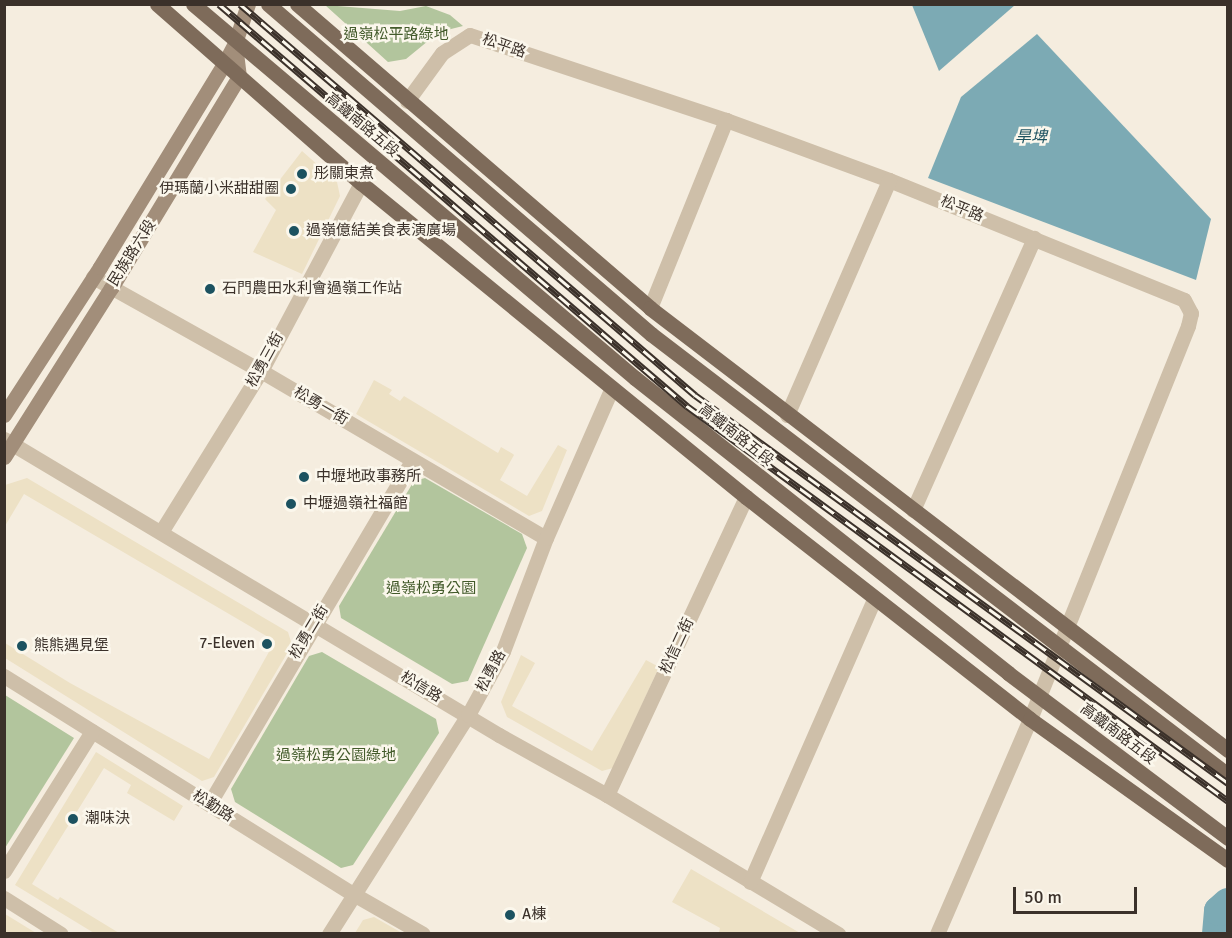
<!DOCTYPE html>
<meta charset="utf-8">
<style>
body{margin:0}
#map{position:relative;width:1232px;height:938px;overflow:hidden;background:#f5eddf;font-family:Signika,"Noto Sans TC",sans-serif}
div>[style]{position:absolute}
.green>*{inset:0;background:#b2c59d}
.plaza>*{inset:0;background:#ede1c5}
.water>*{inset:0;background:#7caab4}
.river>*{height:30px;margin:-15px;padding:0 15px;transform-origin:15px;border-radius:15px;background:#7caab4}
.street>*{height:15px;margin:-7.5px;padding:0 7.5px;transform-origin:7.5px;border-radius:7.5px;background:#cebfa9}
.secondary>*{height:15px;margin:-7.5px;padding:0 7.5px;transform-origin:7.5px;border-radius:7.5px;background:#a28e7a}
.primary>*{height:15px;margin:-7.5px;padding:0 7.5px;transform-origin:7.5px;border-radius:7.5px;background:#7e6b5a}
.rail>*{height:7px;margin-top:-3.5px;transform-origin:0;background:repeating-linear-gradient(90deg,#fbf7ec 0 14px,#3b312a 0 28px);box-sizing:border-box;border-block:2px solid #3b312a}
.dots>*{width:16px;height:16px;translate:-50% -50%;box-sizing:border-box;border:3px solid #fbf7ec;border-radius:50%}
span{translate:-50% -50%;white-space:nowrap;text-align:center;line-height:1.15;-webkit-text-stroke:5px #fbf7ec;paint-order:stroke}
.park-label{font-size:15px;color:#435b2b}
.street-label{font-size:15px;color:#3b312a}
.poi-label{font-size:15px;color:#3b312a}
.left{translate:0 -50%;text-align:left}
.right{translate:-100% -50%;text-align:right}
.water-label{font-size:16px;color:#1c5260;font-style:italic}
.frame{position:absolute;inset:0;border:6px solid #3b312a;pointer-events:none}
.scale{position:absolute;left:1013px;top:887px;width:124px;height:27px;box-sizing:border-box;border:3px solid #3b312a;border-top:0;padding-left:8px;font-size:18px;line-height:21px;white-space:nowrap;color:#3b312a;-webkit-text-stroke:4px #fbf7ec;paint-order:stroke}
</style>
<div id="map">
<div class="green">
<i style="clip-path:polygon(325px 5px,400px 11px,426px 6px,450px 15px,463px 26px,439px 32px,406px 59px,388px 62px)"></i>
<i style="clip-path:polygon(425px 478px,522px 534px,527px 548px,468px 681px,452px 684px,341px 618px,339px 606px,414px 481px)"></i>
<i style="clip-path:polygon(322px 652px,436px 719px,439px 733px,353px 865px,341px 868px,235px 802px,231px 789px,309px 656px)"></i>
<i style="clip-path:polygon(5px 695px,74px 738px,5px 848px)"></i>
</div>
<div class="plaza">
<i style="clip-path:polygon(302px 151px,337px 182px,340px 196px,302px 274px,253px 252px,276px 210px,265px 199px)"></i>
<i style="clip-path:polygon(374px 380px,392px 390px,389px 394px,400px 401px,404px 396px,498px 453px,501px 447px,513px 454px,514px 455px,500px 480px,527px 496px,558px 445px,567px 450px,542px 511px,529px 516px,356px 414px)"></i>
<i style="clip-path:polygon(27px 478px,288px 632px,292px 645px,214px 777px,202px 781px,5px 658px,5px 643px,70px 683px,209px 759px,275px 641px,24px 494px,5px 526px,5px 485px)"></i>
<i style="clip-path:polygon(521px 655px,535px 663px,512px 706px,592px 751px,646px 660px,659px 667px,613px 768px,602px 771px,507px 717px,501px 702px)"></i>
<i style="clip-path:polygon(96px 752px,183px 806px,174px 821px,127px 793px,131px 785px,104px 768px,32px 884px,58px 900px,60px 897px,119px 933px,94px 933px,15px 885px)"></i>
<i style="clip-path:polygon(691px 869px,800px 933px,719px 932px,720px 928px,672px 902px)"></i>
<i style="clip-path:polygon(4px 914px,5px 914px,36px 933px,5px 933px)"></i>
<i style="clip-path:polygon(374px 917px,402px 933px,355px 933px,363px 920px)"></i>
</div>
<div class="water">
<i style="clip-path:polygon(912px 5px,912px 4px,1015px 5px,939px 71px)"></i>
<i style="clip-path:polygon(1037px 34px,1211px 219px,1196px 280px,928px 178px,961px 97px)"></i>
</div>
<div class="river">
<i style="left:1217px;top:934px;width:23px;rotate:-85deg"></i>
<i style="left:1219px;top:911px;width:12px;rotate:-42deg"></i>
</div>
<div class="street">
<i style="left:407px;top:101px;width:59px;rotate:-53.9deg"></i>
<i style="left:442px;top:53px;width:33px;rotate:-33deg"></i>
<i style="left:470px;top:35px;width:270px;rotate:18.4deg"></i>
<i style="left:726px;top:120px;width:174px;rotate:20.2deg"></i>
<i style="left:889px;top:180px;width:318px;rotate:22.1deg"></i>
<i style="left:1184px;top:300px;width:15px;rotate:62deg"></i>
<i style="left:1191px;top:313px;width:13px;rotate:103deg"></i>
<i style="left:1188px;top:326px;width:424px;rotate:111.9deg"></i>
<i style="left:1030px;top:719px;width:234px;rotate:113.4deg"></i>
<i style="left:93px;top:277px;width:193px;rotate:29.2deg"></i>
<i style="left:261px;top:371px;width:330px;rotate:30.4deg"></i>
<i style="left:650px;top:308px;width:203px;rotate:-68deg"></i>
<i style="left:787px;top:415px;width:256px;rotate:-66.5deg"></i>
<i style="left:4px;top:439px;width:577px;rotate:30.88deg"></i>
<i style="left:499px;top:735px;width:124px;rotate:29.1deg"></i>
<i style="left:607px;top:795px;width:270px;rotate:31deg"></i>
<i style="left:913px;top:510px;width:298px;rotate:-66deg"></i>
<i style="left:161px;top:532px;width:190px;rotate:-58.2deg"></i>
<i style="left:261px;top:371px;width:213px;rotate:-62deg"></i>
<i style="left:4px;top:676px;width:414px;rotate:32deg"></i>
<i style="left:355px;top:895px;width:78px;rotate:29.8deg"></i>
<i style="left:607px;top:795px;width:329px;rotate:-65deg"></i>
<i style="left:209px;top:804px;width:399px;rotate:-59.4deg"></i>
<i style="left:4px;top:871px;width:165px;rotate:-57.8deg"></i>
<i style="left:750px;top:882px;width:309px;rotate:-66.3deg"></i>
<i style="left:4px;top:898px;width:67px;rotate:32.3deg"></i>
<i style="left:329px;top:934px;width:259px;rotate:-57.6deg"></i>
<i style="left:468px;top:715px;width:73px;rotate:-61.3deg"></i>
<i style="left:503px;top:651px;width:121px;rotate:-69.2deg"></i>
<i style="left:546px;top:538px;width:164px;rotate:-66.3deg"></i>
</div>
<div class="secondary">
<i style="left:4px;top:415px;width:176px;rotate:-57deg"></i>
<i style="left:100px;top:267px;width:238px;rotate:-58.6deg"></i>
<i style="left:224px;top:64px;width:24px;rotate:-62deg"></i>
<i style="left:235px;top:43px;width:41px;rotate:-71.6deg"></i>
<i style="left:4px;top:457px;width:200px;rotate:-57.7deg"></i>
<i style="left:111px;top:288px;width:247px;rotate:-58.8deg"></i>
<i style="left:239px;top:77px;width:34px;rotate:-97deg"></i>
</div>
<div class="primary">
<i style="left:157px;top:4px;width:271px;rotate:41.3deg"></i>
<i style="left:361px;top:183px;width:497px;rotate:39.2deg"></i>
<i style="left:746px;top:497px;width:360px;rotate:38deg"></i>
<i style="left:1030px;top:719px;width:243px;rotate:35.5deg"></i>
<i style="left:193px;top:4px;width:579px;rotate:40.24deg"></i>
<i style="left:635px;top:378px;width:476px;rotate:38.3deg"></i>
<i style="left:1008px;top:673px;width:275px;rotate:36.9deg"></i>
<i style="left:268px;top:4px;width:506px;rotate:40.75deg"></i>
<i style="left:651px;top:334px;width:726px;rotate:37.39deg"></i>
<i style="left:297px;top:4px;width:466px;rotate:40.7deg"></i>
<i style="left:650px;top:308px;width:728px;rotate:37.41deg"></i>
</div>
<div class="rail">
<i style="left:219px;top:4px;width:617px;rotate:40.66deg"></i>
<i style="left:687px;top:406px;width:670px;rotate:36.13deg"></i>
<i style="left:240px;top:4px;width:600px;rotate:40.67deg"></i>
<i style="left:695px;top:395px;width:659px;rotate:36.05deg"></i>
</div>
<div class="dots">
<i style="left:302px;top:174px;background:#1c5260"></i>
<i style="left:291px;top:189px;background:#1c5260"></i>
<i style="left:294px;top:231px;background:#1c5260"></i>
<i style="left:210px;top:289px;background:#1c5260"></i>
<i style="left:304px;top:477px;background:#1c5260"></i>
<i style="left:291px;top:504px;background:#1c5260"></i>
<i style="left:267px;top:644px;background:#1c5260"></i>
<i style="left:22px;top:646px;background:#1c5260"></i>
<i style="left:73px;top:819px;background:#1c5260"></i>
<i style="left:510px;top:915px;background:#1c5260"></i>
</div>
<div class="park-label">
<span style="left:396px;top:35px">過嶺松平路綠地</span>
<span style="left:431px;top:589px">過嶺松勇公園</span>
<span style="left:336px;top:756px">過嶺松勇公園綠地</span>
</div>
<div class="street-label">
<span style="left:504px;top:46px;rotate:19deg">松平路</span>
<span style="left:362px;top:125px;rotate:40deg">高鐵南路五段</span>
<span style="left:962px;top:209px;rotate:22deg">松平路</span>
<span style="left:132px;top:253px;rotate:-58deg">民族路六段</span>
<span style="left:265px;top:360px;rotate:-61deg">松勇三街</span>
<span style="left:321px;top:406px;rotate:30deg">松勇一街</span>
<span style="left:736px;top:435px;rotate:38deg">高鐵南路五段</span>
<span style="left:309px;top:632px;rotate:-59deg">松勇二街</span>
<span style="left:677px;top:646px;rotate:-65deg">松信二街</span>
<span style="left:491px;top:671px;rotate:-62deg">松勇路</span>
<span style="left:421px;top:687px;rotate:31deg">松信路</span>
<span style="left:1118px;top:734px;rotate:37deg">高鐵南路五段</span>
<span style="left:213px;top:806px;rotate:32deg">松勤路</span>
</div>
<div class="poi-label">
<span class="left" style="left:314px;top:174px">彤關東煮</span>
<span class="right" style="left:279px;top:189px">伊瑪蘭小米甜甜圈</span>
<span class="left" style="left:306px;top:231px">過嶺億結美食表演廣場</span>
<span class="left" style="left:222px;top:289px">石門農田水利會過嶺工作站</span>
<span class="left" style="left:316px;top:477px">中壢地政事務所</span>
<span class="left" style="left:303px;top:504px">中壢過嶺社福館</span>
<span class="right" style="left:255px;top:644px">7-Eleven</span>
<span class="left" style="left:34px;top:646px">熊熊遇見堡</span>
<span class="left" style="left:85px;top:819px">潮味決</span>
<span class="left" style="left:522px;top:915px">A棟</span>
</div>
<div class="water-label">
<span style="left:1031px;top:137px">旱埤</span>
</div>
<div class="frame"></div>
<div class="scale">50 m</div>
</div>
